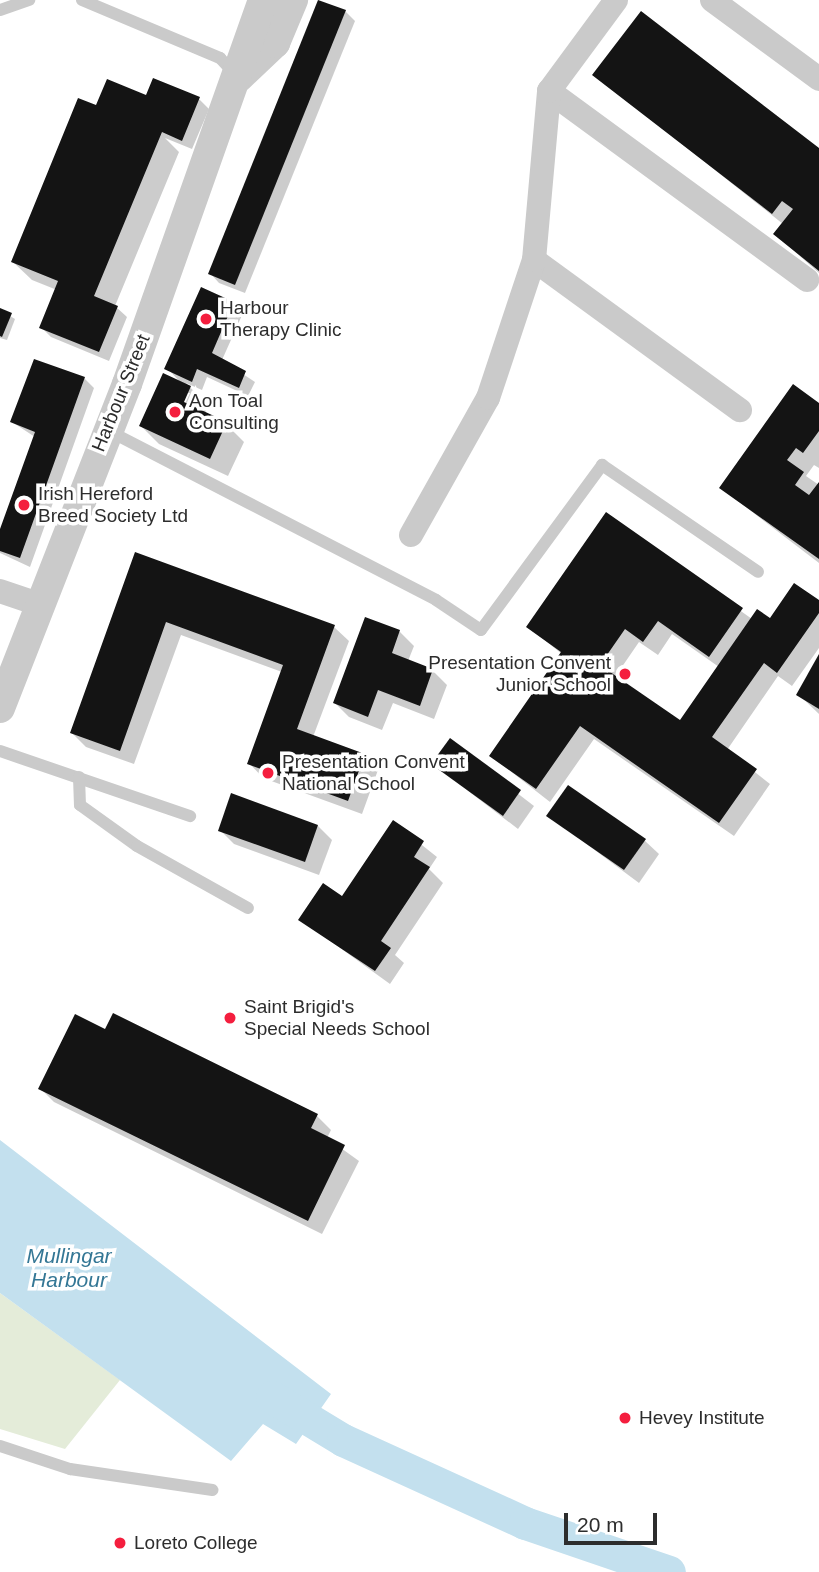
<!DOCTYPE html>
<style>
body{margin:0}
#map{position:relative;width:819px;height:1572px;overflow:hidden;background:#fff;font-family:Arial,sans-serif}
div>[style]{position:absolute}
.green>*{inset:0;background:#e4ecd9}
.water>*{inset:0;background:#c3e0ee}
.shadow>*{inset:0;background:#0003}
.canal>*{height:33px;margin:-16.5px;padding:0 16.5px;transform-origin:16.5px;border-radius:16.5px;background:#c3e0ee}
.building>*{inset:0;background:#141414}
.service>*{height:12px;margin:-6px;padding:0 6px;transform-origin:6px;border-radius:6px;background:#cacaca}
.minor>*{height:24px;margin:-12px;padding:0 12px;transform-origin:12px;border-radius:12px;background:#cacaca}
.tertiary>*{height:30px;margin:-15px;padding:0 15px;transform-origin:15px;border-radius:15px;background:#cacaca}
.dots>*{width:19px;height:19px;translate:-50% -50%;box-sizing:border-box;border:4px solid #fff;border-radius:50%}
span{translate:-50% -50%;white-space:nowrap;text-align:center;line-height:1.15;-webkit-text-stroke:7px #fff;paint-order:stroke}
.poi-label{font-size:19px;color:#2d2d2d}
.left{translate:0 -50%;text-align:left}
.right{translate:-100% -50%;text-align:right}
.street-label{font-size:19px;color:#2d2d2d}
.water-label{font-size:21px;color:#347795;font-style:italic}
.scale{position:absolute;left:564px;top:1513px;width:93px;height:32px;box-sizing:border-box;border:4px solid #2d2d2d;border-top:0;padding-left:9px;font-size:21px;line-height:24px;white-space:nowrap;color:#2d2d2d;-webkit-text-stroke:5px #fff;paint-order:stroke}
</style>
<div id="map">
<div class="green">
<i style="clip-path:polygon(0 1293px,120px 1380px,65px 1449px,0 1429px)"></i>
</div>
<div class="water">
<i style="clip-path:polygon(0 1140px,331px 1394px,296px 1444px,263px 1424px,231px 1461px,0 1293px)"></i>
</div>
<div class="shadow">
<i style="clip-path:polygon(345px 11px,355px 21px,245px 293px,219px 283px,210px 273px)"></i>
<i style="clip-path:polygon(594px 74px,819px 150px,819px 273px,775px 234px,783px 224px)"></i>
<i style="clip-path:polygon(147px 97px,199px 99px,209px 109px,192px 149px,165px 138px,179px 152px,115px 306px,127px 317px,109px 361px,51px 337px,41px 327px,57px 290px,32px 280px,13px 262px,97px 107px)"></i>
<i style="clip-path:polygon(evenodd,233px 303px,243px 313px,222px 360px,255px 382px,248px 396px,207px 377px,202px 390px,186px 383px,208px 406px,205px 413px,226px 424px,244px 442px,228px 476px,159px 444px,141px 426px,181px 383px,167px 368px,233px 303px,186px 393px,190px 393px,182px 410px,179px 409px,186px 393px)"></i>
<i style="clip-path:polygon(0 310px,15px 319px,7px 340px,0 338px)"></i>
<i style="clip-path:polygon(84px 378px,94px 388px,30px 567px,0 553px,0 534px,35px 437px,12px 422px)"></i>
<i style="clip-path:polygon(819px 405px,819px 468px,814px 465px,806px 476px,819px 485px,819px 563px,721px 488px)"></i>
<i style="clip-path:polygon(evenodd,606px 515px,752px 619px,771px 620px,819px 602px,819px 648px,792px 686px,778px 676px,727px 750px,770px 784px,734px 836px,594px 739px,550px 802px,491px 756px,562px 654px,528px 627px,606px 515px,672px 634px,719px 667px,680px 723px,615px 677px,639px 642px,658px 655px,672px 634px)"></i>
<i style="clip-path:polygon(137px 555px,334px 627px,349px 641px,313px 737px,364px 756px,378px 770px,362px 814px,263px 778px,249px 763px,282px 672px,181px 635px,134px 764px,86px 747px,72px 733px)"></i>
<i style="clip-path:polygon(366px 619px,400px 632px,414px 646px,408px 661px,432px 670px,447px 685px,434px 719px,393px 703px,382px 730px,349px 717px,335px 703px)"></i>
<i style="clip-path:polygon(819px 659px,819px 714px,798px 694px)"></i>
<i style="clip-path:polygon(450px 741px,534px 806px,518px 829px,433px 764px)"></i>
<i style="clip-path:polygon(549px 816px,644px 840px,659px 854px,639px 883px)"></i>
<i style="clip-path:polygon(393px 822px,437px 857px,429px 869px,443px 883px,395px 955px,404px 963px,390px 984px,300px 919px,342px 898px)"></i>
<i style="clip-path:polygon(318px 826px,332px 840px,319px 875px,234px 844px,220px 830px)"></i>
<i style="clip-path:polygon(106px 1032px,317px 1116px,331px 1130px,327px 1138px,359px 1161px,322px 1234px,54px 1102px,40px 1088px)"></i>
</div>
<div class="canal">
<i style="left:272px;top:1397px;width:83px;rotate:31.2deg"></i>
<i style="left:343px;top:1440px;width:200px;rotate:24.5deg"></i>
<i style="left:525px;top:1523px;width:152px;rotate:18.8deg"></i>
</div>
<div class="building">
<i style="clip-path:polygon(318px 0,346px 10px,235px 285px,208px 274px)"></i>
<i style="clip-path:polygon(641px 11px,819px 148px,819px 271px,773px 234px,793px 209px,782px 201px,772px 214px,592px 75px)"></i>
<i style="clip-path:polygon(153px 78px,200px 97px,182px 141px,162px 132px,94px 296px,118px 306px,99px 352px,39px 328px,58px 281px,11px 262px,78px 98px,96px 105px,107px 79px,146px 95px)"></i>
<i style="clip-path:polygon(201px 287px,234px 302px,212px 353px,246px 371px,239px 388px,197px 369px,192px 382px,164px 369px)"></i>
<i style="clip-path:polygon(0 308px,12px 313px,2px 337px,0 336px)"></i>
<i style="clip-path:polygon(34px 359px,85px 377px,20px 558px,0 551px,0 529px,35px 432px,10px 422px)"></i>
<i style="clip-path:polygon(163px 373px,191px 386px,184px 402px,227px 422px,210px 459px,139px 426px)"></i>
<i style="clip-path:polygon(793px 384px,819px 403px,819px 431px,803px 453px,796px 448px,787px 460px,804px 472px,795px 485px,809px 495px,819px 482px,819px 559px,719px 488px)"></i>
<i style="clip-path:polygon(606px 512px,743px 608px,709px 657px,658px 621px,643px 642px,625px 629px,600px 665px,680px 720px,757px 609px,770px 618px,794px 583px,819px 600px,819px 613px,777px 673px,764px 663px,712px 737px,757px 769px,719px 823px,580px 726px,536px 789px,489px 756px,561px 652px,526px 627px)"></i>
<i style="clip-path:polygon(135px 552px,335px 625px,297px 729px,365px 754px,348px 801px,247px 764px,283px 665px,166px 622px,120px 751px,70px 733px)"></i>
<i style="clip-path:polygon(365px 617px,400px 630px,392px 653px,433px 669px,420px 706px,378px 690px,368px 717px,333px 703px)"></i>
<i style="clip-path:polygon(819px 654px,819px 709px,796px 695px)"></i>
<i style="clip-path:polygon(450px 738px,521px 790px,503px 816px,431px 764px)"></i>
<i style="clip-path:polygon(568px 785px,646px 839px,624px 870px,546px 816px)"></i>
<i style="clip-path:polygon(231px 793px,318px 825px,305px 862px,218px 831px)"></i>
<i style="clip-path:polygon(393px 820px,424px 841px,414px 857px,430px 867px,381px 941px,391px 948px,375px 971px,298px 920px,323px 883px,342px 896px)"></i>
<i style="clip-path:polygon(113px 1013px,318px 1114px,311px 1128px,345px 1145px,308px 1221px,38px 1089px,75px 1014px,105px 1029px)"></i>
</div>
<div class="service">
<i style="left:82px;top:0;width:150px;rotate:22.8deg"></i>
<i style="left:220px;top:58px;width:22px;rotate:47deg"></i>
<i style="left:0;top:10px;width:31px;rotate:-19deg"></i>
<i style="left:109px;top:431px;width:368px;rotate:27.3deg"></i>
<i style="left:436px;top:600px;width:54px;rotate:33.7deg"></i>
<i style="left:481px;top:630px;width:205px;rotate:-53.7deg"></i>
<i style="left:602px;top:465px;width:189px;rotate:34.4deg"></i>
<i style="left:0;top:751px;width:201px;rotate:18.9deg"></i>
<i style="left:79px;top:777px;width:28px;rotate:88deg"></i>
<i style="left:80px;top:805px;width:70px;rotate:35.7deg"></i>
<i style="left:137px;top:846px;width:127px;rotate:29.2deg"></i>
<i style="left:0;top:1446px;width:74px;rotate:18.2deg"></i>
<i style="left:70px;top:1469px;width:144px;rotate:8.4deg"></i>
</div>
<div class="minor">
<i style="left:712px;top:0;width:133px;rotate:36.4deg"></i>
<i style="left:549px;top:91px;width:320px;rotate:36.2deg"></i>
<i style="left:534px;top:260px;width:255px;rotate:36.1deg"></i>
<i style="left:411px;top:535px;width:157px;rotate:-60.7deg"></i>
<i style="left:488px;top:398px;width:145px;rotate:-71.6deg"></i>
<i style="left:534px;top:260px;width:170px;rotate:-84.9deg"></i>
<i style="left:549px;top:91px;width:113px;rotate:-53.6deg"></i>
<i style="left:0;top:591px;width:40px;rotate:18.9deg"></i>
</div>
<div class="tertiary">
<i style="left:239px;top:77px;width:50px;rotate:-43.4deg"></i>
<i style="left:275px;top:43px;width:47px;rotate:-67.3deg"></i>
<i style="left:0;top:708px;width:348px;rotate:-68.6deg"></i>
<i style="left:127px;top:384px;width:407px;rotate:-70.5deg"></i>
</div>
<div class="dots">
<i style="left:206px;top:319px;background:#f41e3e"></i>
<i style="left:175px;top:412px;background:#f41e3e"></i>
<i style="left:24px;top:505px;background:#f41e3e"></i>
<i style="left:625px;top:674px;background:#f41e3e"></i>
<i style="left:268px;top:773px;background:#f41e3e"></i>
<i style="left:230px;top:1018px;background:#f41e3e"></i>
<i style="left:625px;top:1418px;background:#f41e3e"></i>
<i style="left:120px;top:1543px;background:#f41e3e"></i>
</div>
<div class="poi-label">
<span class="left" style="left:220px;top:319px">Harbour<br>Therapy Clinic</span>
<span class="left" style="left:189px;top:412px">Aon Toal<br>Consulting</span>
<span class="left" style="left:38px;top:505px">Irish Hereford<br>Breed Society Ltd</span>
<span class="right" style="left:611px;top:674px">Presentation Convent<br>Junior School</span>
<span class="left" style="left:282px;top:773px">Presentation Convent<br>National School</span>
<span class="left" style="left:244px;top:1018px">Saint Brigid's<br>Special Needs School</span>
<span class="left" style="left:639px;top:1418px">Hevey Institute</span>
<span class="left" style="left:134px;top:1543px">Loreto College</span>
</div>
<div class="street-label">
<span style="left:121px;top:393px;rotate:-68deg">Harbour Street</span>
</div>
<div class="water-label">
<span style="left:69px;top:1268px">Mullingar<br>Harbour</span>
</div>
<div class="scale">20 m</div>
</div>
